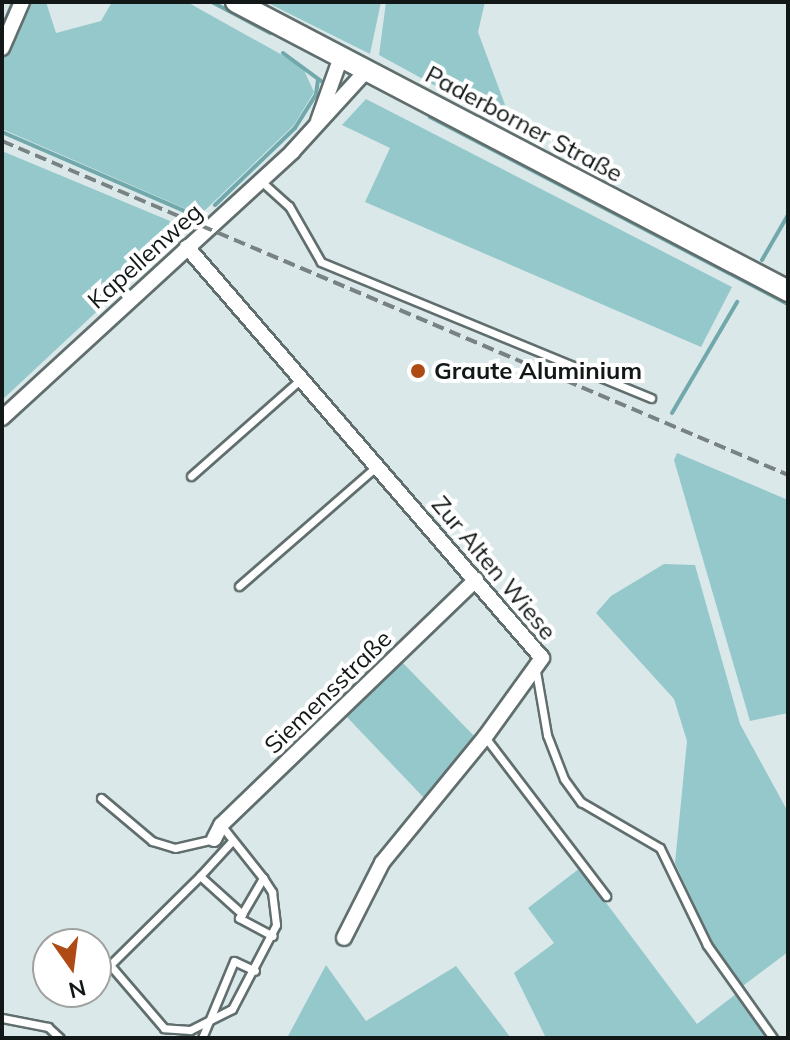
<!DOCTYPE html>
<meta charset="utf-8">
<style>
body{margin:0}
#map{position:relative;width:790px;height:1040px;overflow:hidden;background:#dae8e9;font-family:Mulish,sans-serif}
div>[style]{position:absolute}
.green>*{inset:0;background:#95c8cb}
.stream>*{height:4px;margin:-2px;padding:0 2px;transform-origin:2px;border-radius:2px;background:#71a8ab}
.roads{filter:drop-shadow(2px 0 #616e6e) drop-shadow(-2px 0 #616e6e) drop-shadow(0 2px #616e6e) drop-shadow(0 -2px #616e6e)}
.service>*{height:7px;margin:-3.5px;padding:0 3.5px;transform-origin:3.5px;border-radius:3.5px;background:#fff}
.minor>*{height:14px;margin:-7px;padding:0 7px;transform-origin:7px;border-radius:7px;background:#fff}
.secondary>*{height:20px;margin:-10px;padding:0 10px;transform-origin:10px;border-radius:10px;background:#fff}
.rail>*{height:4px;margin-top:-2px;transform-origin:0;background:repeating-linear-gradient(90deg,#798283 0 12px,transparent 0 18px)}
.dots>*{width:22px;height:22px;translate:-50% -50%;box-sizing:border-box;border:4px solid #fff;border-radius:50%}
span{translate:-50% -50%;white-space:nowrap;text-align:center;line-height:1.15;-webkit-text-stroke:8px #fff;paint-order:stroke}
.street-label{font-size:24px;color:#121717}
.poi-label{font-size:24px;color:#121717;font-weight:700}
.left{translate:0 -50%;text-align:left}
.frame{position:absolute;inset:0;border:4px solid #121717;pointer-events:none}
.north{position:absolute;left:32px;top:928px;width:80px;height:80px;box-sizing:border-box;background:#fff;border:2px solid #a0a2a2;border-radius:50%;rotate:166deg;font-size:22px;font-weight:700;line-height:32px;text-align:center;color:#121717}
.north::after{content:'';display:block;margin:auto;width:28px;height:36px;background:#ae4a14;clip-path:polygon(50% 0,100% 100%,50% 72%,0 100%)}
</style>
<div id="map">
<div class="green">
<i style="clip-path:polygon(27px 2px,46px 2px,56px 33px,101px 21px,112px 2px,187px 2px,302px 66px,314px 92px,294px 125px,200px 215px,2px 129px,2px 59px)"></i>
<i style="clip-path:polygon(266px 2px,381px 2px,370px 54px)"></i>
<i style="clip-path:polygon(386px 2px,485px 2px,478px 32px,514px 129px,379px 55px)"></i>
<i style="clip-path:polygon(366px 99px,732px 287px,701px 347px,365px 202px,390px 148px,342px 125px)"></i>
<i style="clip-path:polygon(2px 151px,170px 221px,168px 245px,2px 400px)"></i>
<i style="clip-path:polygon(677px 453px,788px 500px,788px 713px,750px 721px,674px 460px)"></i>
<i style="clip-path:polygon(664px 564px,695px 565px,740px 724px,788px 812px,788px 952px,740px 988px,712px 943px,675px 863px,687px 741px,674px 699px,596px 613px,611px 596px)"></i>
<i style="clip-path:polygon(400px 660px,478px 740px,426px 800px,345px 715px)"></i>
<i style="clip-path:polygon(580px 868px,697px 1024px,736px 994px,768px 1038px,546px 1038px,514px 973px,554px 943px,528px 908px)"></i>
<i style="clip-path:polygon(326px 965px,366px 1021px,456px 966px,511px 1038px,287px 1038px)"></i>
</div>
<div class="stream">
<i style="left:212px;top:2px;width:66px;rotate:28.1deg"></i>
<i style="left:2px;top:28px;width:28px;rotate:-67deg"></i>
<i style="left:283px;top:53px;width:47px;rotate:36.4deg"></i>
<i style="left:430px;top:117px;width:404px;rotate:27.6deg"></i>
<i style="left:2px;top:132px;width:217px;rotate:23.4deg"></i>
<i style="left:215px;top:205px;width:111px;rotate:-43.9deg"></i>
<i style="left:295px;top:128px;width:40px;rotate:-58deg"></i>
<i style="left:316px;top:94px;width:15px;rotate:-82deg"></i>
<i style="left:762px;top:260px;width:52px;rotate:-60deg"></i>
<i style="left:672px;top:413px;width:129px;rotate:-59.6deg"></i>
</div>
<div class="roads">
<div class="service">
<i style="left:262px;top:182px;width:36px;rotate:42deg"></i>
<i style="left:289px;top:206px;width:64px;rotate:60.3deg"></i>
<i style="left:321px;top:262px;width:357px;rotate:22.4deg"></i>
<i style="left:191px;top:476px;width:147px;rotate:-41.4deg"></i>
<i style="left:239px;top:586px;width:181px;rotate:-41deg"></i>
<i style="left:536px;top:671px;width:65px;rotate:80.2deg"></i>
<i style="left:547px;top:735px;width:47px;rotate:68.9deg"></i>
<i style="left:564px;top:779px;width:29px;rotate:54deg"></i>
<i style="left:581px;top:802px;width:91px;rotate:30.2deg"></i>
<i style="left:660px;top:848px;width:108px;rotate:64.1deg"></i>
<i style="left:707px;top:945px;width:114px;rotate:54.6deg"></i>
<i style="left:485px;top:737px;width:200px;rotate:52.7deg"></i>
<i style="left:101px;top:798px;width:67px;rotate:40.1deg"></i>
<i style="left:152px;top:841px;width:24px;rotate:17deg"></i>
<i style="left:175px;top:848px;width:40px;rotate:-13deg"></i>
<i style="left:221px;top:825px;width:68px;rotate:51.6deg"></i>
<i style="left:263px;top:878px;width:17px;rotate:57deg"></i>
<i style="left:272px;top:892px;width:33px;rotate:83deg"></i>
<i style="left:276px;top:925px;width:95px;rotate:117.6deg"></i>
<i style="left:232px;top:1009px;width:47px;rotate:153.4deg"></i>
<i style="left:190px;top:1030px;width:26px;rotate:-176deg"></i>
<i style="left:164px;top:1028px;width:83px;rotate:-130.6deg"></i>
<i style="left:110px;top:965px;width:127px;rotate:-44.7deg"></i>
<i style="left:200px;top:876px;width:57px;rotate:42.1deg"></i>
<i style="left:242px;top:914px;width:42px;rotate:-59.7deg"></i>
<i style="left:200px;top:876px;width:47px;rotate:-47.6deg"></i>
<i style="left:242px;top:914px;width:5px;rotate:127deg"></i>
<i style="left:239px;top:918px;width:38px;rotate:28deg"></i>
<i style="left:2px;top:1018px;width:47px;rotate:11.1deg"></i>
<i style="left:48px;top:1027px;width:16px;rotate:43deg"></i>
<i style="left:202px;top:1038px;width:83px;rotate:-67.4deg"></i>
<i style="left:234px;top:961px;width:23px;rotate:25deg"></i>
</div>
<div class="minor">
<i style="left:2px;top:48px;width:50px;rotate:-66.5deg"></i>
<i style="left:318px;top:121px;width:68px;rotate:-70.2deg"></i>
<i style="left:187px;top:247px;width:543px;rotate:49.18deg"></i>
<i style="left:542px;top:658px;width:97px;rotate:125.8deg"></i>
<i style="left:485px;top:737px;width:163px;rotate:129.3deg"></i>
<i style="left:382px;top:863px;width:84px;rotate:116.9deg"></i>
<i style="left:2px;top:418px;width:394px;rotate:-42.5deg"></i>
<i style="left:292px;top:152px;width:110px;rotate:-47.6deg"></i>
<i style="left:214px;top:839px;width:16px;rotate:-63deg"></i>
<i style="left:221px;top:825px;width:354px;rotate:-43.9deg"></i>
</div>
<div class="secondary">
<i style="left:236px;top:2px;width:623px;rotate:27.63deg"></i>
</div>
</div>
<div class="rail">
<i style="left:2px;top:141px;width:854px;rotate:23.02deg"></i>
</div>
<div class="dots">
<i style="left:418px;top:371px;background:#ae4a14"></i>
</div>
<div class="street-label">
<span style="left:524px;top:124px;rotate:28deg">Paderborner Straße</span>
<span style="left:145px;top:256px;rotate:-42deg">Kapellenweg</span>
<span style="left:494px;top:568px;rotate:50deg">Zur Alten Wiese</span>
<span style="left:328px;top:692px;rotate:-44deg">Siemensstraße</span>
</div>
<div class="poi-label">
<span class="left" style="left:434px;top:371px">Graute Aluminium</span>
</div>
<div class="frame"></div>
<div class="north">N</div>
</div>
